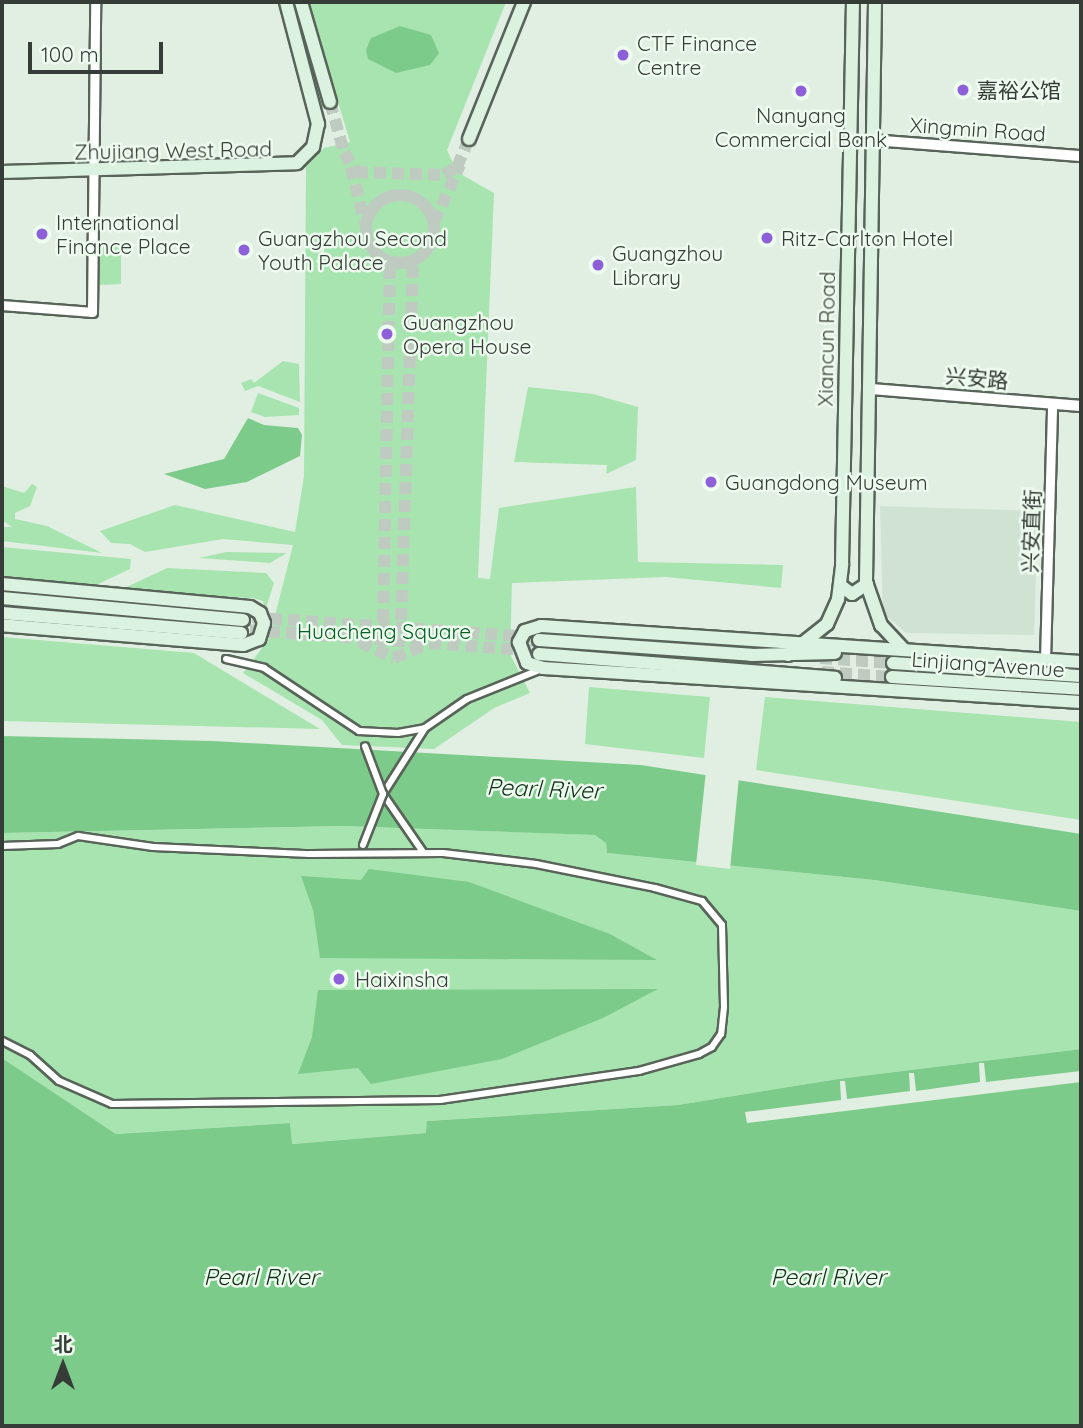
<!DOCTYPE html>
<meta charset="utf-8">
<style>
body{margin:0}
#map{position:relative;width:1083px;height:1428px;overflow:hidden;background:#e1efe2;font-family:Quicksand,"Noto Sans SC",sans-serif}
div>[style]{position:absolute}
.built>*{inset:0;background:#d0e3d2}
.green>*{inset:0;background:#a8e4b0}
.water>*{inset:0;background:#7dcb8a}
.pier>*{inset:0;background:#e1efe2}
.secondary-tunnel>*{height:12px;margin-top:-6px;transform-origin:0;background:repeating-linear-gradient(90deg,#bfcbc0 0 12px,transparent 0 18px)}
.secondary-tunnel>.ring{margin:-6px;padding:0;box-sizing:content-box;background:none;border:12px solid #bfcbc0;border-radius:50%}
.roads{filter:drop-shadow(2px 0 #586459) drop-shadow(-2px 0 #586459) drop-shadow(0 2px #586459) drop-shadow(0 -2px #586459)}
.pedestrian>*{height:6px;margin:-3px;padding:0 3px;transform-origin:3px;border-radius:3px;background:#fff}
.minor>*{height:9px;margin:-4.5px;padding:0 4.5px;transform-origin:4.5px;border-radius:4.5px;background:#fff}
.tertiary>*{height:10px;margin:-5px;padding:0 5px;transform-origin:5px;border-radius:5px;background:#fff}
.secondary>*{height:12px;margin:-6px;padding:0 6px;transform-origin:6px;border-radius:6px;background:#dcf2e0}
.bridges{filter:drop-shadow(2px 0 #586459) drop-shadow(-2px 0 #586459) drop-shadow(0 2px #586459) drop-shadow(0 -2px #586459)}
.pedestrian-bridge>*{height:6px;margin:-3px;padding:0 3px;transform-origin:3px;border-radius:3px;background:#fff}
.dots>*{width:19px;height:19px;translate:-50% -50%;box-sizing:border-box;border:4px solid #eefcef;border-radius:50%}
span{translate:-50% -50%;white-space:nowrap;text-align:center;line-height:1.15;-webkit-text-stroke:5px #eefcef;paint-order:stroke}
.poi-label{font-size:21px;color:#363c37}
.left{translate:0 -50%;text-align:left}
.street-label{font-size:21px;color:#363c37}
.park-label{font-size:21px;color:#056025}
.water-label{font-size:23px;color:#113218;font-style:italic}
.frame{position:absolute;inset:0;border:4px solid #363c37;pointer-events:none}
.north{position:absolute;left:28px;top:1330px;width:70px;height:70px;-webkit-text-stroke:5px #eefcef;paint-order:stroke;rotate:0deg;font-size:19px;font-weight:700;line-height:28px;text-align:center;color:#363c37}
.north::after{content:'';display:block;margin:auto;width:24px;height:32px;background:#363c37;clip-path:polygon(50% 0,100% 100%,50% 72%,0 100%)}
.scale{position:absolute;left:28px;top:42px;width:135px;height:32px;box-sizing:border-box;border:4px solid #363c37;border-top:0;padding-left:9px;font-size:21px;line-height:24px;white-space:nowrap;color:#363c37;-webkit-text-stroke:5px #eefcef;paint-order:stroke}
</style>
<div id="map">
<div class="built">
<i style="clip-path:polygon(880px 506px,1038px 511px,1034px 635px,906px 633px,883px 613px)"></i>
</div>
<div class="green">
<i style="clip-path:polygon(308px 2px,506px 2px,447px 150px,457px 172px,494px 193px,478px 578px,490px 579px,499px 508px,636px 487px,638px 562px,783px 565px,781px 588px,666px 577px,512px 583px,510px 654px,530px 693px,494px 708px,434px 749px,342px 745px,322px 720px,243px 673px,269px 639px,293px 545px,223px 539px,145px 552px,130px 544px,111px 543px,100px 531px,175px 505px,295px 532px,304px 476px,306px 167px,324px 148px,350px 142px)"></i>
<i style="clip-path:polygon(99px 243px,121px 243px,121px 284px,99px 285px)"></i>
<i style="clip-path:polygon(283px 361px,299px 364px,300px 402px,258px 386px,245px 391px,241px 383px,251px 379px,254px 383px)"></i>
<i style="clip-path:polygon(528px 387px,593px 394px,638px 407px,636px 460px,606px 474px,607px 465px,514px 462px)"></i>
<i style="clip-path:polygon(258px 393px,299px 408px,299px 415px,265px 417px,251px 412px)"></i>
<i style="clip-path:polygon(32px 484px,37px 487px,30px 506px,15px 513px,15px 519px,47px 526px,102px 553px,2px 541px,2px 527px,12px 527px,2px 520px,2px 486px,24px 493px)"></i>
<i style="clip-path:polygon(2px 547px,131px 559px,130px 569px,94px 586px,2px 578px)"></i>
<i style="clip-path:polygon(226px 552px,287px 553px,270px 563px,199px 558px)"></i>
<i style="clip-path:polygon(167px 568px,266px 573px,274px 583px,265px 611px,263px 601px,253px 598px,118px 591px)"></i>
<i style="clip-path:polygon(2px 637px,194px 653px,320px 729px,2px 721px)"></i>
<i style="clip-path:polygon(589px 687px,710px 697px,704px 758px,585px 744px)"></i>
<i style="clip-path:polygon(765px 697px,1081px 722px,1081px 820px,756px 770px)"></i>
<i style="clip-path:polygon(343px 826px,596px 835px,606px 843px,607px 853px,874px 880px,1081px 911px,1081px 1049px,838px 1079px,678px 1105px,427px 1121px,427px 1133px,291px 1144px,290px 1123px,116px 1134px,2px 1058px,2px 833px)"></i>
</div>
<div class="water">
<i style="clip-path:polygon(400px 26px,431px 35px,439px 53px,430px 65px,396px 73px,368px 59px,366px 50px,371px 38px)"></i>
<i style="clip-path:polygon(248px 418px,264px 425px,298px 428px,302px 435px,300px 456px,247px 482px,205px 489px,164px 474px,224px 459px)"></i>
<i style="clip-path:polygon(2px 736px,212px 741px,641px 765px,1081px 834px,1081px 911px,874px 880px,607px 853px,606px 843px,595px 835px,343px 826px,2px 833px)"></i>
<i style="clip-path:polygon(369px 869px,469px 882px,610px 934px,657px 960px,320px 958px,313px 910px,301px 876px,361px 880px)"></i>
<i style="clip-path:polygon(658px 989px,603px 1018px,502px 1059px,371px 1084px,358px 1068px,298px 1074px,312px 1037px,318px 990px)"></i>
<i style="clip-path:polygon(1081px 1049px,1081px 1426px,2px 1426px,2px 1058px,116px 1134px,290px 1123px,292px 1144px,426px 1133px,427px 1121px,678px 1105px,838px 1079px)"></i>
</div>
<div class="pier">
<i style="clip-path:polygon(706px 771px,739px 777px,730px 869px,696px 865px)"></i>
<i style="clip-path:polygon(979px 1063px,984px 1063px,986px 1082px,1081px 1071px,1081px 1082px,747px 1123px,745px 1112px,841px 1100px,840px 1081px,845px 1081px,847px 1099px,910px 1091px,909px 1073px,914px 1073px,916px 1091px,980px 1082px)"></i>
</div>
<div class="secondary-tunnel">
<i style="left:330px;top:102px;width:52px;rotate:74.4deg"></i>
<i style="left:344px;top:152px;width:23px;rotate:59deg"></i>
<i style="left:356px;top:172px;width:88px;rotate:2deg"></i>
<i style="left:444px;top:175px;width:15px;rotate:-32deg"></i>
<i style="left:457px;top:167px;width:30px;rotate:-67deg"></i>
<i style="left:351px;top:167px;width:59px;rotate:76.2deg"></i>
<i class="ring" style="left:366px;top:195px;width:56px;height:56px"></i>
<i style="left:434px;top:222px;width:63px;rotate:-65.5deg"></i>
<i style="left:234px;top:616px;width:315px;rotate:4deg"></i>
<i style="left:401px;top:620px;width:359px;rotate:-88.1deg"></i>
<i style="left:383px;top:621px;width:359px;rotate:-88.9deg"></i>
<i style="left:232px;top:629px;width:318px;rotate:4.1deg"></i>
<i style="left:360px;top:642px;width:38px;rotate:25deg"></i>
<i style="left:394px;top:658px;width:30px;rotate:-23deg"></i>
<i style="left:820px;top:658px;width:73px;rotate:3.9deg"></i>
<i style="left:822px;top:672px;width:70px;rotate:4.1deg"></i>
</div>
<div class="roads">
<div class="pedestrian">
<i style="left:226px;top:659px;width:39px;rotate:13deg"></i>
<i style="left:264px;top:668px;width:114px;rotate:33.6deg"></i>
<i style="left:359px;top:731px;width:39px;rotate:3deg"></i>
<i style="left:398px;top:733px;width:27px;rotate:-10deg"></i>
<i style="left:425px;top:728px;width:51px;rotate:-34.6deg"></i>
<i style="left:467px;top:699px;width:78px;rotate:-21.9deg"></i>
<i style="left:2px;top:846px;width:56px;rotate:-2deg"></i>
<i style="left:58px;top:844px;width:22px;rotate:-22deg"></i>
<i style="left:78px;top:836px;width:76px;rotate:8.3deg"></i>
<i style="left:153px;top:847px;width:157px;rotate:2.6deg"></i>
<i style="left:310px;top:854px;width:133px;rotate:-0.4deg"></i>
<i style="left:443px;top:853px;width:94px;rotate:6.7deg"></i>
<i style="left:536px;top:864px;width:121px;rotate:11.4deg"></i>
<i style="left:655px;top:888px;width:49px;rotate:15.5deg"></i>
<i style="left:702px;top:901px;width:31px;rotate:50deg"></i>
<i style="left:722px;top:925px;width:82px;rotate:88.6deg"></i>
<i style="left:724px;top:1007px;width:27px;rotate:96deg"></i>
<i style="left:721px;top:1034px;width:16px;rotate:125deg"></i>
<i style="left:712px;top:1047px;width:15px;rotate:152deg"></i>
<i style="left:699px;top:1054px;width:62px;rotate:164.2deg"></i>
<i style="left:639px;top:1071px;width:200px;rotate:171.7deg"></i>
<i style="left:441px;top:1100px;width:329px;rotate:179.3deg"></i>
<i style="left:112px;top:1104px;width:58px;rotate:-156.5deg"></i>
<i style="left:59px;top:1081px;width:39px;rotate:-138deg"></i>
<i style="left:30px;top:1055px;width:31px;rotate:-153deg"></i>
<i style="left:423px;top:852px;width:70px;rotate:-124.6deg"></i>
<i style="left:383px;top:794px;width:78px;rotate:-57.5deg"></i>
</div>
<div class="minor">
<i style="left:2px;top:305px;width:90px;rotate:4.4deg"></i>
<i style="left:92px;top:312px;width:310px;rotate:-89.4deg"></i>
<i style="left:1045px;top:660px;width:256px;rotate:-88.4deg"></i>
</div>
<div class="tertiary">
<i style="left:872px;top:140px;width:210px;rotate:4.4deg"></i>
<i style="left:870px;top:389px;width:212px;rotate:4.6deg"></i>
</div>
<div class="secondary">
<i style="left:301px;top:2px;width:104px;rotate:73.8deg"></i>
<i style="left:875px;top:2px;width:580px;rotate:90.89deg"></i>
<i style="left:866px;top:582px;width:46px;rotate:70.8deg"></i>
<i style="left:881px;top:625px;width:34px;rotate:47deg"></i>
<i style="left:469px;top:139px;width:148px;rotate:-68.1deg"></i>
<i style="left:2px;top:172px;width:295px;rotate:-1.7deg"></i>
<i style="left:297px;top:163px;width:23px;rotate:-45deg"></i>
<i style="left:313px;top:147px;width:24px;rotate:-78deg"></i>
<i style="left:318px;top:124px;width:126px;rotate:-104.7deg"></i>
<i style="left:2px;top:584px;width:249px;rotate:5.3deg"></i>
<i style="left:250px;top:607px;width:12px;rotate:31deg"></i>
<i style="left:260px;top:613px;width:11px;rotate:68deg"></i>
<i style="left:264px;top:623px;width:17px;rotate:107deg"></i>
<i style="left:259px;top:639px;width:17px;rotate:159deg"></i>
<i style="left:243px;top:645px;width:242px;rotate:-175.3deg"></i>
<i style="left:840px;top:585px;width:15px;rotate:37deg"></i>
<i style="left:852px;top:594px;width:18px;rotate:-34deg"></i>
<i style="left:2px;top:598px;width:242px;rotate:5.2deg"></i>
<i style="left:2px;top:613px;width:240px;rotate:4.8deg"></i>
<i style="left:539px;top:640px;width:213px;rotate:4deg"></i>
<i style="left:751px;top:655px;width:84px;rotate:-1.4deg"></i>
<i style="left:539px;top:654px;width:297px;rotate:4.6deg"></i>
<i style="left:788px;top:655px;width:50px;rotate:-38.5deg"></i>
<i style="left:827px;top:624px;width:27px;rotate:-66deg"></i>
<i style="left:838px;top:599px;width:35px;rotate:-83deg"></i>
<i style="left:842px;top:564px;width:562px;rotate:-88.88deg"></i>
<i style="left:1081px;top:662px;width:541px;rotate:-176.19deg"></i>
<i style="left:541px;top:626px;width:17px;rotate:163deg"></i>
<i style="left:525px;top:631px;width:13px;rotate:119deg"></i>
<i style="left:519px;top:642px;width:22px;rotate:69deg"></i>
<i style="left:527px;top:663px;width:17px;rotate:17deg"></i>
<i style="left:543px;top:668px;width:539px;rotate:3.62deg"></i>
<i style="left:893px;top:663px;width:188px;rotate:4deg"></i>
<i style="left:892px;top:677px;width:189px;rotate:3.6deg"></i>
</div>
</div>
<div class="bridges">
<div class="pedestrian-bridge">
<i style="left:363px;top:845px;width:55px;rotate:-68.6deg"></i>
<i style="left:383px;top:794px;width:51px;rotate:-110.6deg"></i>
</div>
</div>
<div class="dots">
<i style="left:623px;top:55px;background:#8d5fd8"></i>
<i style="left:963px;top:90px;background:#8d5fd8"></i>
<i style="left:801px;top:91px;background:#8d5fd8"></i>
<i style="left:42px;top:234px;background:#8d5fd8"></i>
<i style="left:767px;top:238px;background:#8d5fd8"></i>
<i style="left:244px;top:250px;background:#8d5fd8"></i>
<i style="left:598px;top:265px;background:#8d5fd8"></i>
<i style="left:387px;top:334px;background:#8d5fd8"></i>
<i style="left:711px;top:482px;background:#8d5fd8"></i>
<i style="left:339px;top:979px;background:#8d5fd8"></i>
</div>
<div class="poi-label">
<span class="left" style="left:637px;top:55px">CTF Finance<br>Centre</span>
<span class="left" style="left:977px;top:90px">嘉裕公馆</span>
<span style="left:801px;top:127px">Nanyang<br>Commercial Bank</span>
<span class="left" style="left:56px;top:234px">International<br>Finance Place</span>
<span class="left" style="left:258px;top:250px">Guangzhou Second<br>Youth Palace</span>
<span class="left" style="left:781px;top:238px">Ritz-Carlton Hotel</span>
<span class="left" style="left:612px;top:265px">Guangzhou<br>Library</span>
<span class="left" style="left:403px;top:334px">Guangzhou<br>Opera House</span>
<span class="left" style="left:725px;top:482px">Guangdong Museum</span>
<span class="left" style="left:355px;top:979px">Haixinsha</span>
</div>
<div class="street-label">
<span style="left:978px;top:129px;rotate:4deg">Xingmin Road</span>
<span style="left:173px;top:150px;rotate:-1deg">Zhujiang West Road</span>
<span style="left:826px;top:339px;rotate:-89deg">Xiancun Road</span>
<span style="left:977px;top:378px;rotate:5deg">兴安路</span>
<span style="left:1031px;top:531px;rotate:-88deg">兴安直街</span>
<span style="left:988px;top:664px;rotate:4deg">Linjiang Avenue</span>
</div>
<div class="park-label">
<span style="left:384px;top:631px">Huacheng Square</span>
</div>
<div class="water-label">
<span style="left:544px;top:789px;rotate:2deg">Pearl River</span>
<span style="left:261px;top:1277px">Pearl River</span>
<span style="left:828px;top:1277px">Pearl River</span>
</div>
<div class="frame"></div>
<div class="north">北</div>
<div class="scale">100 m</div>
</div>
